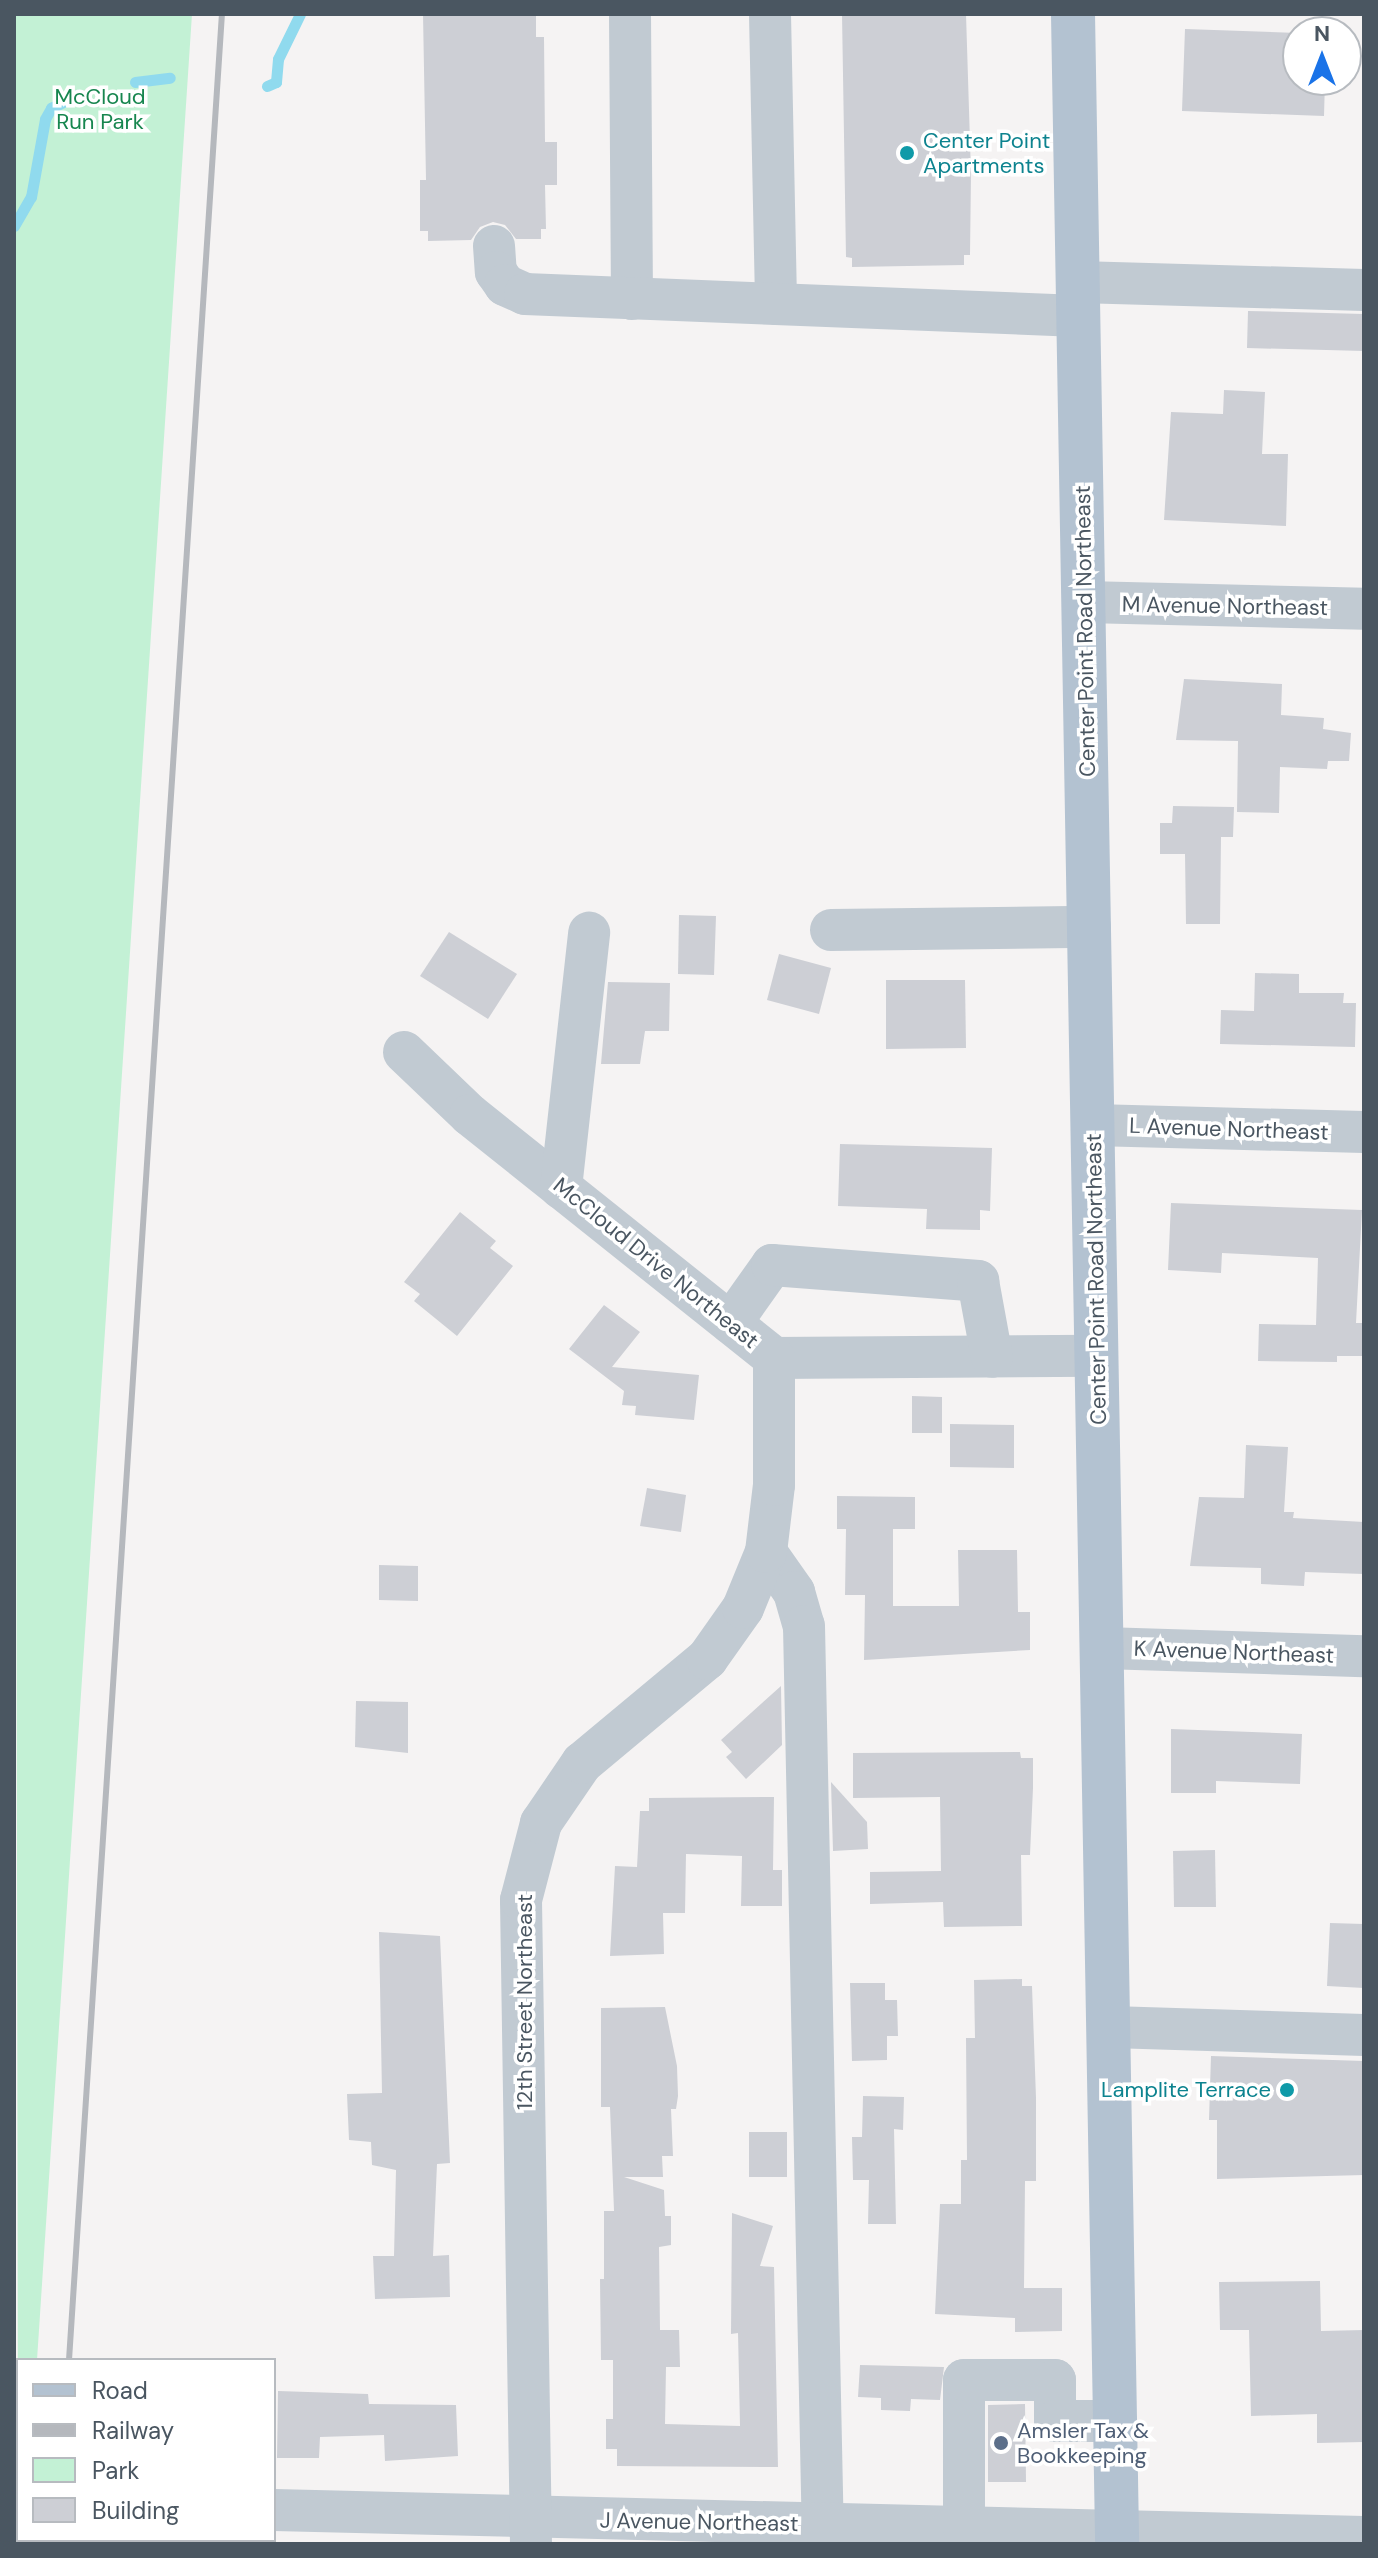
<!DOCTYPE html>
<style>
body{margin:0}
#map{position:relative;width:1378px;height:2558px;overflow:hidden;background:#f5f3f3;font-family:"DM Sans",sans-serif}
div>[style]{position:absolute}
.green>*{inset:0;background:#c3f1d5}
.stream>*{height:11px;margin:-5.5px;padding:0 5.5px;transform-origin:5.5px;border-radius:5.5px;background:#90daee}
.building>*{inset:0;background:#cdcfd5}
.minor>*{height:42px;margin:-21px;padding:0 21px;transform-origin:21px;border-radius:21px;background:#c1cad2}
.major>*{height:44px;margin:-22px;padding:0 22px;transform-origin:22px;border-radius:22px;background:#b3c2d1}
.rail>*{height:6px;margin:-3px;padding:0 3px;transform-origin:3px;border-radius:3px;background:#b5b8bd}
.dots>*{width:22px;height:22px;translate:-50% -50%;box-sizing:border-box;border:4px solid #fff;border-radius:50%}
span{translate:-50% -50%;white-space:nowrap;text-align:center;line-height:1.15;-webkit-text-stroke:7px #fff;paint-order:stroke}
.park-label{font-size:22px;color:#17864f}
.culture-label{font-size:22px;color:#0d838f}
.left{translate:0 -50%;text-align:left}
.right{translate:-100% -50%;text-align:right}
.street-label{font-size:22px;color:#4a5661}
.service-label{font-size:22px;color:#4e5e75}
.frame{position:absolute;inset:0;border:16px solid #4a5661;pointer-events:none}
.legend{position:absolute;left:16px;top:2358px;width:260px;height:184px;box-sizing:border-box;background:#fff;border:2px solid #b7bbc0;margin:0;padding:10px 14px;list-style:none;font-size:24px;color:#4a5661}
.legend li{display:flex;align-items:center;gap:16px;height:40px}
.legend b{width:40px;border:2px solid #b7bbc0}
.north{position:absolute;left:1282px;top:16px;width:80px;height:80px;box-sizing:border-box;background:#fff;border:2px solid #b7bbc0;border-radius:50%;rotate:0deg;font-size:22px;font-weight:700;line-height:32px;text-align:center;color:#4a5661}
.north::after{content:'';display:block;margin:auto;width:28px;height:36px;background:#1a73e8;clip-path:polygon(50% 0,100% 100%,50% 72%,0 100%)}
</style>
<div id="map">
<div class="green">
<i style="clip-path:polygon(14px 14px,192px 14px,37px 2360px,18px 2360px,18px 2472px)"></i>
</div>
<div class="stream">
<i style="left:135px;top:82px;width:35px;rotate:-7deg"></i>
<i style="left:267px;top:86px;width:10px;rotate:-24deg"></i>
<i style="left:276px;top:82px;width:23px;rotate:-85deg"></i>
<i style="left:278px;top:59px;width:50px;rotate:-63.9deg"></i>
<i style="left:14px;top:226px;width:34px;rotate:-60deg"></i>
<i style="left:31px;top:197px;width:79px;rotate:-79.8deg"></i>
<i style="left:45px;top:119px;width:13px;rotate:-61deg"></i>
<i style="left:51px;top:108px;width:30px;rotate:-26deg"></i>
</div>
<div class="building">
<i style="clip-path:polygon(423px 14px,536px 14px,536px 37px,544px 37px,545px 142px,557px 142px,557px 185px,545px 185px,546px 229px,541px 229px,541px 239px,516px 239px,505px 225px,493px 222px,480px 227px,471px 240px,428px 241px,428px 231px,420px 231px,420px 180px,426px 180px)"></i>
<i style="clip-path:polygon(842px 14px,966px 14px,971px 174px,970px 255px,964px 255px,964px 265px,852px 267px,852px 258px,846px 257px)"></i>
<i style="clip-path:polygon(1185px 29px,1298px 33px,1298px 80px,1325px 80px,1324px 116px,1182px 111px)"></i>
<i style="clip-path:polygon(1248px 311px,1364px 314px,1364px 351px,1247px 348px)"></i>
<i style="clip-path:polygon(1224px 390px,1265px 392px,1262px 454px,1288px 454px,1286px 526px,1164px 520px,1171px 412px,1223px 414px)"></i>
<i style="clip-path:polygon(1184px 679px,1282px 684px,1281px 715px,1324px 718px,1323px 729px,1351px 733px,1349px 761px,1328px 761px,1327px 769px,1280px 767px,1279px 813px,1237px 812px,1238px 741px,1176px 740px)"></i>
<i style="clip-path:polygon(1173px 806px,1234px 807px,1233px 837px,1221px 837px,1220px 924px,1186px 924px,1185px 854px,1160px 854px,1160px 823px,1172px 823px)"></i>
<i style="clip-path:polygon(679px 915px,716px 916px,714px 975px,678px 974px)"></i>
<i style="clip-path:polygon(449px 932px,517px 974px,488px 1019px,420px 976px)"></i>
<i style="clip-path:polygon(779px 954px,831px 968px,819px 1014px,767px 1000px)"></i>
<i style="clip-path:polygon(1255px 973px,1299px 974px,1299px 993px,1344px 993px,1343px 1003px,1356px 1003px,1355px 1047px,1220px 1044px,1221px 1010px,1254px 1011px)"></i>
<i style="clip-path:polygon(886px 980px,965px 980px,966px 1048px,886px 1049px)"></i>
<i style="clip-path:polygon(608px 982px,670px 983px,669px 1031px,645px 1031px,640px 1064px,601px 1064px)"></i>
<i style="clip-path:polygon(840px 1144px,992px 1148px,990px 1211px,980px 1210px,980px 1230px,926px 1229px,927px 1209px,838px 1206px)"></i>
<i style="clip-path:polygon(1171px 1203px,1362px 1210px,1356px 1323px,1362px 1323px,1362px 1356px,1337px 1356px,1337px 1362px,1258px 1361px,1259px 1324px,1316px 1325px,1318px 1258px,1222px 1253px,1221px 1273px,1168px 1270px)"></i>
<i style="clip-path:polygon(460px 1212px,496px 1241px,490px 1248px,513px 1266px,457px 1336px,414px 1301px,420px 1294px,404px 1282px)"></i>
<i style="clip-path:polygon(604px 1305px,640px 1332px,612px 1367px,699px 1375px,694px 1420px,635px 1415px,636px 1406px,622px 1405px,624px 1391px,569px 1349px)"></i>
<i style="clip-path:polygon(912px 1396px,942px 1397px,942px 1433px,912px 1433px)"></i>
<i style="clip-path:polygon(950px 1424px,1014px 1425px,1014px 1468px,950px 1467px)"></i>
<i style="clip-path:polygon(1246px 1445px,1288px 1447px,1284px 1512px,1294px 1512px,1293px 1518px,1364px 1522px,1364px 1574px,1305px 1572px,1304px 1586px,1261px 1584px,1261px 1568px,1190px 1566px,1199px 1497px,1244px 1498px)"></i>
<i style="clip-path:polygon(647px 1488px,686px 1495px,681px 1532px,640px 1526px)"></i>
<i style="clip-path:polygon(837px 1496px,915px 1497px,915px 1529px,893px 1529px,893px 1606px,959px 1606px,958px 1550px,1017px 1550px,1018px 1612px,1030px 1612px,1030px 1650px,864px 1660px,865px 1595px,845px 1595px,846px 1529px,837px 1529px)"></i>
<i style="clip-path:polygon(379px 1565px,418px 1566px,418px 1601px,379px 1600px)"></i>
<i style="clip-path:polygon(781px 1686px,782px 1745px,746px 1779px,726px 1757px,732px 1752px,721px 1740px)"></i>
<i style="clip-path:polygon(356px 1701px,408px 1702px,408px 1753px,355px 1747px)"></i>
<i style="clip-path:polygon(1171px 1729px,1302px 1734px,1300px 1784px,1216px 1781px,1216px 1793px,1171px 1793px)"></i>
<i style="clip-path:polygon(1020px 1752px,1021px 1758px,1033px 1758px,1033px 1788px,1030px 1855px,1021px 1855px,1022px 1926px,944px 1927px,943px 1902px,870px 1904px,870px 1872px,941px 1871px,940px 1797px,853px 1798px,853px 1753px)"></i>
<i style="clip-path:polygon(831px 1782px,867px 1822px,868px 1849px,833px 1851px)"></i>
<i style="clip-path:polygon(774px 1797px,773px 1870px,782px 1870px,782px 1906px,741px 1906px,742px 1856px,686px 1854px,685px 1913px,663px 1913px,664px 1954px,610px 1956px,615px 1866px,637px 1867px,640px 1811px,649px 1811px,649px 1798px)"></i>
<i style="clip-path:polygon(1215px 1850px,1216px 1907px,1174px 1907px,1173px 1851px)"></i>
<i style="clip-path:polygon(1330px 1923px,1364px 1924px,1364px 1988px,1327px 1986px)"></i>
<i style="clip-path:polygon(379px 1932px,440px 1936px,450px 2163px,437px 2164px,433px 2256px,449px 2255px,450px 2297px,375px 2299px,373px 2256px,394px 2256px,396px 2170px,372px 2165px,371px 2142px,349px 2140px,347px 2094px,382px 2093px)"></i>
<i style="clip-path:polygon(1022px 1979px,1022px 1986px,1032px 1986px,1036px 2098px,1036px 2181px,1025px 2181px,1024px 2288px,1062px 2288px,1062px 2331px,1015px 2332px,1015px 2318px,935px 2314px,940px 2204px,961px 2204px,961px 2160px,967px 2160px,966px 2038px,975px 2038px,974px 1980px)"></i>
<i style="clip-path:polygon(850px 1983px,885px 1983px,885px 2000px,897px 2000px,898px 2036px,887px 2036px,887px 2060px,852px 2061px)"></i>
<i style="clip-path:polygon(665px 2007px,677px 2066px,678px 2096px,676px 2109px,671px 2109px,673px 2156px,662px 2156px,663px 2177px,624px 2177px,664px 2190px,665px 2216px,671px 2216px,671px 2245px,659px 2247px,660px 2330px,679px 2330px,680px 2367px,666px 2367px,665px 2424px,740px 2426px,738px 2333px,731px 2334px,732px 2213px,773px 2226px,760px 2266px,774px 2267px,778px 2467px,617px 2466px,617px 2449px,606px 2449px,606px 2419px,613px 2419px,613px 2360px,601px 2360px,600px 2279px,604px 2279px,604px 2211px,614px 2211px,610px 2107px,601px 2107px,601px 2008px)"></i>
<i style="clip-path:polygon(1211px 2056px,1364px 2061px,1364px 2175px,1217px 2179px,1217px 2120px,1209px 2120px)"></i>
<i style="clip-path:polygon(863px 2096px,904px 2097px,903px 2130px,894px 2129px,896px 2224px,868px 2224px,869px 2180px,853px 2180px,852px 2137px,862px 2137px)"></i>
<i style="clip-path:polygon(749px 2132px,787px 2132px,787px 2177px,749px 2177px)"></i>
<i style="clip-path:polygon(1320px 2281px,1321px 2331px,1364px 2330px,1364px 2442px,1317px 2443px,1317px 2414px,1251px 2416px,1249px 2330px,1220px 2330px,1219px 2282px)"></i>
<i style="clip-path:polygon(860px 2365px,944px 2367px,940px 2400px,911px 2399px,910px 2411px,881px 2410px,881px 2398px,858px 2397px)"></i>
<i style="clip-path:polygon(278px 2391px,368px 2394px,369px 2404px,456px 2405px,458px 2456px,385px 2461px,384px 2435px,320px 2437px,319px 2458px,277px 2458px)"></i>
<i style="clip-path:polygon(1025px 2404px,1026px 2482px,988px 2482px,988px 2405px)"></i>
</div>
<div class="minor">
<i style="left:630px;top:14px;width:285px;rotate:89.6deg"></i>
<i style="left:770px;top:14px;width:290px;rotate:88.8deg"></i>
<i style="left:494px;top:246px;width:26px;rotate:86deg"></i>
<i style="left:496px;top:272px;width:16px;rotate:55deg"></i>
<i style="left:505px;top:285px;width:22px;rotate:24deg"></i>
<i style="left:525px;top:294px;width:554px;rotate:2.27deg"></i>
<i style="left:1078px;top:282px;width:286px;rotate:1.6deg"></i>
<i style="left:1085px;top:602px;width:279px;rotate:1.4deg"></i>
<i style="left:831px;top:930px;width:259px;rotate:-0.7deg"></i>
<i style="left:404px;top:1052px;width:91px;rotate:43.7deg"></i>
<i style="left:470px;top:1115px;width:389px;rotate:38.6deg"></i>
<i style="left:774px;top:1358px;width:322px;rotate:-0.4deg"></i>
<i style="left:1094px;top:1125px;width:270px;rotate:1.5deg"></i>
<i style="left:561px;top:1188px;width:257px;rotate:-83.7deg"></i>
<i style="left:731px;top:1323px;width:71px;rotate:-54.7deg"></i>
<i style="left:772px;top:1265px;width:207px;rotate:4.4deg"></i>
<i style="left:978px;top:1281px;width:77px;rotate:79.6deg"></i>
<i style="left:766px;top:1552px;width:49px;rotate:55deg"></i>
<i style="left:794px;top:1592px;width:35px;rotate:74deg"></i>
<i style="left:804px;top:1626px;width:918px;rotate:88.81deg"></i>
<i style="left:1103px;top:1648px;width:261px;rotate:1.8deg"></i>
<i style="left:1111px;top:2027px;width:253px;rotate:1.8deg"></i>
<i style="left:14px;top:2501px;width:4px"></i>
<i style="left:274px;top:2510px;width:1090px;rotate:1.42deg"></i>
<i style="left:964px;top:2527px;width:147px;rotate:-90deg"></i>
<i style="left:964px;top:2380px;width:91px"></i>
<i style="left:1055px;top:2380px;width:41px;rotate:90deg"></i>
<i style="left:1055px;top:2421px;width:61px"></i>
<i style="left:237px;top:2540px;width:4px;rotate:90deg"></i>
<i style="left:531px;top:2544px;width:644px;rotate:-90.89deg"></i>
<i style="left:521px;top:1900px;width:80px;rotate:-75.4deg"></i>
<i style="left:541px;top:1823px;width:73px;rotate:-55.7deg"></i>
<i style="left:582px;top:1763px;width:163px;rotate:-39.8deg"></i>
<i style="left:707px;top:1659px;width:62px;rotate:-54.8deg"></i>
<i style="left:743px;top:1608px;width:61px;rotate:-67.7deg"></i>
<i style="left:766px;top:1552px;width:67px;rotate:-83.2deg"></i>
<i style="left:774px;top:1485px;width:127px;rotate:-90deg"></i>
</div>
<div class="major">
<i style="left:1073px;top:14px;width:2530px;rotate:89deg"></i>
</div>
<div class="rail">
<i style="left:69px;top:2360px;width:2351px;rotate:-86.27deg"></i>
<i style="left:57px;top:2544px;width:4px;rotate:-90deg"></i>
</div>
<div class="dots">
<i style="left:907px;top:153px;background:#0f9aa8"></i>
<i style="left:1287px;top:2090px;background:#0f9aa8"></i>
<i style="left:1001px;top:2443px;background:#5c6f8a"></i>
</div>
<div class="park-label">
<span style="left:100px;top:109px">McCloud<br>Run Park</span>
</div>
<div class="culture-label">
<span class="left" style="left:923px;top:153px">Center Point<br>Apartments</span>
<span class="right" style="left:1271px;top:2090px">Lamplite Terrace</span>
</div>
<div class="street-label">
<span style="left:1225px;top:606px;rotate:1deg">M Avenue Northeast</span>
<span style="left:1085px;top:631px;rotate:-91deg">Center Point Road Northeast</span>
<span style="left:1229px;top:1129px;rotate:2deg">L Avenue Northeast</span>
<span style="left:656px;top:1263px;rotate:39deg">McCloud Drive Northeast</span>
<span style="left:1096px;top:1279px;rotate:-91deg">Center Point Road Northeast</span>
<span style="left:1234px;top:1652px;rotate:2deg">K Avenue Northeast</span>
<span style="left:525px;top:2002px;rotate:-90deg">12th Street Northeast</span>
<span style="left:699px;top:2522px;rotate:1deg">J Avenue Northeast</span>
</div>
<div class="service-label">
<span class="left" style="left:1017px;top:2443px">Amsler Tax &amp;<br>Bookkeeping</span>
</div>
<div class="frame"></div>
<ul class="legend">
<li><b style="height:10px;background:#b3c2d1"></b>Road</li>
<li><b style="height:10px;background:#b5b8bd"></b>Railway</li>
<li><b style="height:22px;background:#c3f1d5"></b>Park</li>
<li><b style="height:22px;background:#cdcfd5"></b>Building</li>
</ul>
<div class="north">N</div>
</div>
